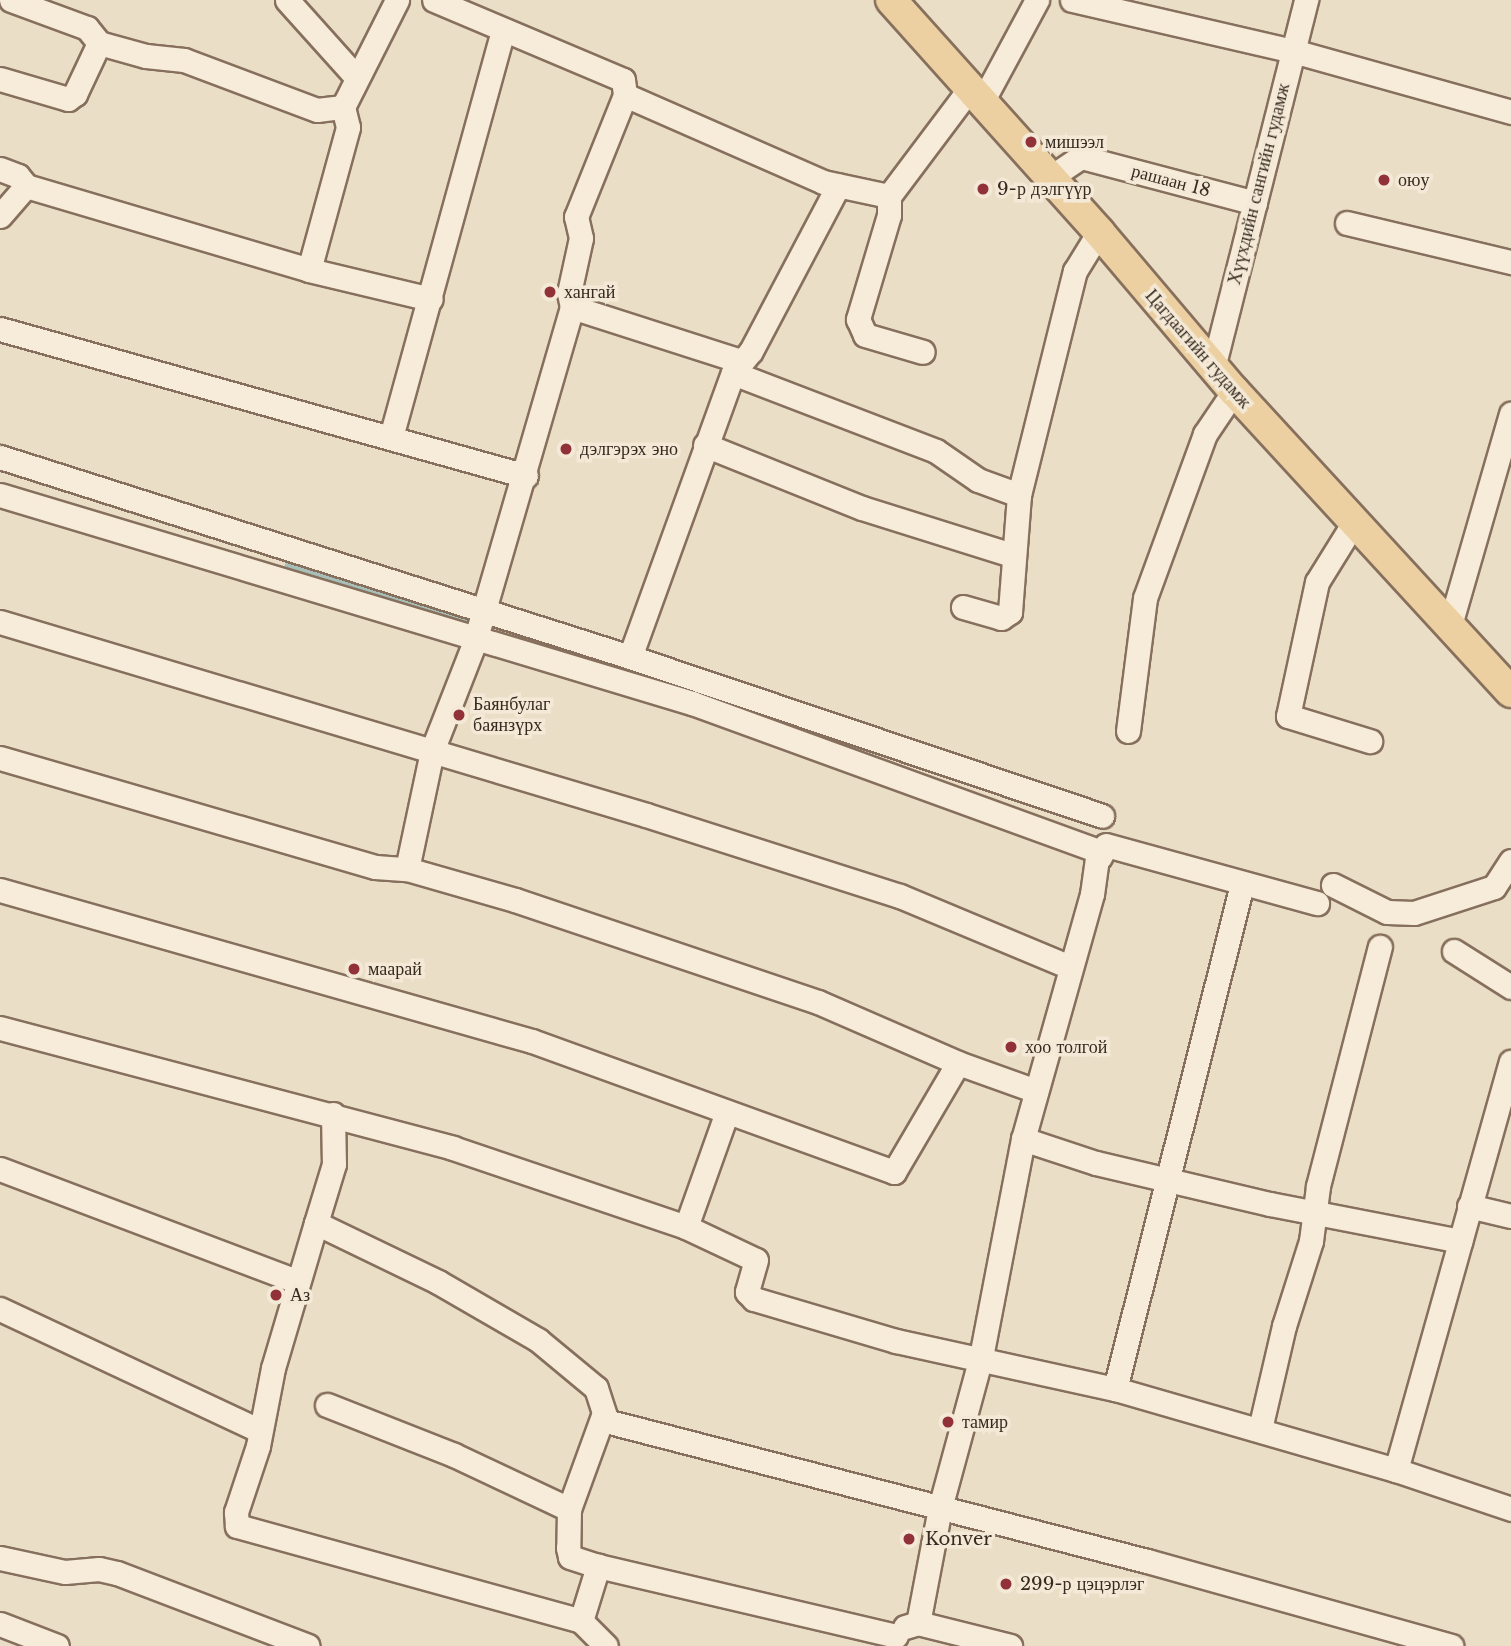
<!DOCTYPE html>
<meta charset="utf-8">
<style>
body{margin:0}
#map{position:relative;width:1511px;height:1646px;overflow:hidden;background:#ebdec6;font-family:"Libre Baskerville",serif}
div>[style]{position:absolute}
.river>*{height:28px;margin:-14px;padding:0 14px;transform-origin:14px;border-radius:14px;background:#a7bfb7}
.roads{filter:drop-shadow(2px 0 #86705d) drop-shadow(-2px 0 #86705d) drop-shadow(0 2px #86705d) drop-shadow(0 -2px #86705d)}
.minor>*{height:23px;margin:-11.5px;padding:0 11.5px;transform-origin:11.5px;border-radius:11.5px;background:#f7ecd9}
.major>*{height:30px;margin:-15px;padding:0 15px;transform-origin:15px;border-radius:15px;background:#ecd0a1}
.dots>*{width:19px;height:19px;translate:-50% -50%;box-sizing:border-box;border:4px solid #f3e9d6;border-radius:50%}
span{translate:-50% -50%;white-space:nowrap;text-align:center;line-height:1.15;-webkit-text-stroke:7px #f3e9d6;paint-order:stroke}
.poi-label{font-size:18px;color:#372a20}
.left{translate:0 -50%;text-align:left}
.street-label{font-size:18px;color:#372a20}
</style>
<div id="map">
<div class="river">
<i style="left:298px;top:570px;width:176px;rotate:17.5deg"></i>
</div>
<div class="roads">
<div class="minor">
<i style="left:11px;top:0;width:81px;rotate:20.2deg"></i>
<i style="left:87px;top:28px;width:19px;rotate:51deg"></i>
<i style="left:287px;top:0;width:103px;rotate:48.1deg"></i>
<i style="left:434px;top:0;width:205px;rotate:22.9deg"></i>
<i style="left:623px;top:80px;width:15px;rotate:82deg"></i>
<i style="left:625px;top:95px;width:216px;rotate:23.7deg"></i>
<i style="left:823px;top:182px;width:67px;rotate:12deg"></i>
<i style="left:889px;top:196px;width:135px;rotate:-53.1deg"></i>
<i style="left:1072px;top:0;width:227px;rotate:13deg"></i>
<i style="left:1293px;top:51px;width:226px;rotate:15.6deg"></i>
<i style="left:0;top:79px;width:71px;rotate:16.4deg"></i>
<i style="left:68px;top:99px;width:9px;rotate:-36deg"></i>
<i style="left:75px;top:94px;width:56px;rotate:-64.8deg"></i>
<i style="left:99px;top:43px;width:49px;rotate:15.5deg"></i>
<i style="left:146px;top:56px;width:38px;rotate:6deg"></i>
<i style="left:184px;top:60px;width:142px;rotate:20.6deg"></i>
<i style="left:317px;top:110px;width:26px;rotate:-7deg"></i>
<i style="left:982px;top:102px;width:116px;rotate:-61.7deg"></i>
<i style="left:0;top:169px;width:19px;rotate:21deg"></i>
<i style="left:18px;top:176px;width:13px;rotate:51deg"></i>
<i style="left:26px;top:186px;width:295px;rotate:16.5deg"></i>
<i style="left:309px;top:270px;width:125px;rotate:13.4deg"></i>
<i style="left:1051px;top:177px;width:36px;rotate:-34deg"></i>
<i style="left:1081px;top:157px;width:180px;rotate:14.8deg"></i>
<i style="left:889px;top:196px;width:19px;rotate:90deg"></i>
<i style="left:889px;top:215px;width:109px;rotate:106.6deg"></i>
<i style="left:858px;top:319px;width:17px;rotate:66deg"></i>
<i style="left:865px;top:335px;width:60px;rotate:16.3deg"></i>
<i style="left:0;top:216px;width:40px;rotate:-49deg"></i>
<i style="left:1347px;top:223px;width:169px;rotate:13.4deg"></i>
<i style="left:309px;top:270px;width:148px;rotate:-74.7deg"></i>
<i style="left:348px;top:127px;width:21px;rotate:-104deg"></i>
<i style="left:343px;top:107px;width:120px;rotate:-63.2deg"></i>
<i style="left:572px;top:307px;width:14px;rotate:-102deg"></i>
<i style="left:569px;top:293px;width:56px;rotate:-77.7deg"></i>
<i style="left:581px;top:238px;width:22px;rotate:-103deg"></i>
<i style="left:576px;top:217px;width:131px;rotate:-68.1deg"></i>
<i style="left:0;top:329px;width:546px;rotate:15.61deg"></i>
<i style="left:1213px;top:368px;width:380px;rotate:-75.8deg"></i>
<i style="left:733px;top:373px;width:217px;rotate:21deg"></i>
<i style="left:936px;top:451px;width:51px;rotate:34.6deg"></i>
<i style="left:978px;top:480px;width:44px;rotate:20.1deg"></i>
<i style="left:391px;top:437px;width:422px;rotate:-74.6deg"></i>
<i style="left:705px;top:445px;width:169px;rotate:21.9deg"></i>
<i style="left:862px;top:508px;width:157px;rotate:17.4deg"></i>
<i style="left:0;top:457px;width:661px;rotate:17.61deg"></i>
<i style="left:630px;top:657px;width:498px;rotate:18.6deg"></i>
<i style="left:0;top:495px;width:723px;rotate:16.73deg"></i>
<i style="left:692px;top:703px;width:432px;rotate:20deg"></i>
<i style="left:1098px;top:851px;width:43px;rotate:97.9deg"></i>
<i style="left:1092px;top:894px;width:255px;rotate:105.7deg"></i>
<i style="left:1023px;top:1139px;width:222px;rotate:100.9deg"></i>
<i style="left:981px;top:1357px;width:156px;rotate:105.2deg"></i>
<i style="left:940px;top:1508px;width:117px;rotate:100.8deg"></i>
<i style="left:1353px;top:524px;width:68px;rotate:121.8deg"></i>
<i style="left:1317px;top:582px;width:137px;rotate:102.2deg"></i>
<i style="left:1288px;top:716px;width:86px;rotate:17deg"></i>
<i style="left:963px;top:607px;width:40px;rotate:16deg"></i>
<i style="left:1001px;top:618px;width:11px;rotate:-34deg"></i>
<i style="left:1010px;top:612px;width:117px;rotate:-85.6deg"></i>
<i style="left:1019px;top:495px;width:231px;rotate:-76deg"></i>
<i style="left:1075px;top:271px;width:46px;rotate:-58.4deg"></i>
<i style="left:0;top:622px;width:674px;rotate:16.63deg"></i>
<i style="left:646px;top:815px;width:267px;rotate:17.7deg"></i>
<i style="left:900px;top:896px;width:184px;rotate:22.7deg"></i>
<i style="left:1450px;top:625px;width:220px;rotate:-73.9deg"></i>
<i style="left:630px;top:657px;width:302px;rotate:-70.1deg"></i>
<i style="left:733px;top:373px;width:28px;rotate:-51deg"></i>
<i style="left:751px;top:351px;width:187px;rotate:-62.2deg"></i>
<i style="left:1128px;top:731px;width:134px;rotate:-82.7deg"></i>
<i style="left:1145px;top:598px;width:175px;rotate:-69.9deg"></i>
<i style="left:1205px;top:434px;width:52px;rotate:-56deg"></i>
<i style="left:0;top:758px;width:391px;rotate:16.2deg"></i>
<i style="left:375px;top:867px;width:32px;rotate:4deg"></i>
<i style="left:407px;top:869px;width:112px;rotate:16deg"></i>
<i style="left:515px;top:900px;width:320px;rotate:18.6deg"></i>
<i style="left:818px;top:1002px;width:153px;rotate:23.5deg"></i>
<i style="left:958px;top:1063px;width:83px;rotate:19.7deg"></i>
<i style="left:1100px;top:857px;width:13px;rotate:-63deg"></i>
<i style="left:1106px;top:845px;width:219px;rotate:15.4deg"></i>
<i style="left:407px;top:869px;width:121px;rotate:-78deg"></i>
<i style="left:432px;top:751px;width:118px;rotate:-68.6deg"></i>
<i style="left:475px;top:641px;width:348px;rotate:-73.8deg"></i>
<i style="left:572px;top:307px;width:176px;rotate:17.8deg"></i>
<i style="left:1333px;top:885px;width:60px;rotate:26.6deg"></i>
<i style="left:1387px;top:912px;width:27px;rotate:2deg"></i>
<i style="left:1414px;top:913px;width:84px;rotate:-18deg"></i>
<i style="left:1494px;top:887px;width:31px;rotate:-57deg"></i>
<i style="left:0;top:890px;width:553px;rotate:15.85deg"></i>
<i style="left:532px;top:1041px;width:385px;rotate:19.9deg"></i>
<i style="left:894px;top:1172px;width:126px;rotate:-59.6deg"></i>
<i style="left:1454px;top:951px;width:67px;rotate:32.3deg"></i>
<i style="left:0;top:1028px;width:469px;rotate:14.8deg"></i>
<i style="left:453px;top:1148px;width:246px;rotate:18.7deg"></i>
<i style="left:686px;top:1227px;width:77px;rotate:25.2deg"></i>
<i style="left:756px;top:1260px;width:33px;rotate:106deg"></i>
<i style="left:747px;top:1292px;width:10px;rotate:45deg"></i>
<i style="left:754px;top:1299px;width:148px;rotate:16.5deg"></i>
<i style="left:896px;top:1341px;width:224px;rotate:12.4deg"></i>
<i style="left:1115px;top:1389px;width:292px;rotate:16.1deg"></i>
<i style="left:1396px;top:1470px;width:121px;rotate:18.7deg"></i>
<i style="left:333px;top:1114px;width:50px;rotate:88.9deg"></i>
<i style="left:334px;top:1164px;width:62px;rotate:107deg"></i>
<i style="left:316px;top:1223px;width:136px;rotate:25.8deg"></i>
<i style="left:438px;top:1282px;width:116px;rotate:30.1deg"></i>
<i style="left:538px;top:1340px;width:75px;rotate:39.6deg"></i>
<i style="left:596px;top:1388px;width:26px;rotate:72deg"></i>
<i style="left:604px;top:1413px;width:102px;rotate:110deg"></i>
<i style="left:569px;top:1509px;width:39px;rotate:91deg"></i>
<i style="left:568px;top:1548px;width:9px;rotate:77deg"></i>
<i style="left:570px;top:1557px;width:29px;rotate:18deg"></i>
<i style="left:1023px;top:1139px;width:77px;rotate:18.2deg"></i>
<i style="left:1096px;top:1163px;width:179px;rotate:13.3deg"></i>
<i style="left:1270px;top:1204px;width:194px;rotate:11deg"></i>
<i style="left:0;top:1169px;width:316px;rotate:20.7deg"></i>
<i style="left:1469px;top:1206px;width:43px;rotate:13.4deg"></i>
<i style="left:316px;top:1223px;width:151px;rotate:106.5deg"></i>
<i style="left:273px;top:1368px;width:79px;rotate:100.9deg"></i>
<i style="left:258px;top:1446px;width:70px;rotate:108.4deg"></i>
<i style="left:236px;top:1512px;width:14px;rotate:86deg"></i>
<i style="left:237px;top:1526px;width:357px;rotate:15.4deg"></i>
<i style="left:581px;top:1621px;width:35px;rotate:45deg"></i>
<i style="left:686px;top:1227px;width:122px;rotate:-70.4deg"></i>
<i style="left:0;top:1309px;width:287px;rotate:25.1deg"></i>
<i style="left:1115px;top:1389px;width:521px;rotate:-75.88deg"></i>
<i style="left:327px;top:1405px;width:136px;rotate:21.5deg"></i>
<i style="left:454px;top:1455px;width:127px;rotate:25.2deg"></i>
<i style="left:602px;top:1420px;width:563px;rotate:14.51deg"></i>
<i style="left:1147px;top:1561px;width:316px;rotate:15.6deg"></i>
<i style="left:1260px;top:1429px;width:106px;rotate:-76.9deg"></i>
<i style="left:1284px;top:1326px;width:89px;rotate:-72.4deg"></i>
<i style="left:1311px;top:1241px;width:55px;rotate:-82.7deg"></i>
<i style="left:1318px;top:1186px;width:247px;rotate:-75.5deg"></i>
<i style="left:1396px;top:1470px;width:424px;rotate:-74.3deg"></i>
<i style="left:0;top:1558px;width:66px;rotate:12.2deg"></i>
<i style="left:65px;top:1572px;width:34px;rotate:-5deg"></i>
<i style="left:99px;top:1569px;width:18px;rotate:13deg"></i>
<i style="left:117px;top:1573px;width:204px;rotate:20.9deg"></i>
<i style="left:581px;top:1621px;width:58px;rotate:-72.8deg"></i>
<i style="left:598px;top:1566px;width:306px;rotate:13.2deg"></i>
<i style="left:0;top:1624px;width:61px;rotate:21.1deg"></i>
<i style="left:905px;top:1627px;width:14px;rotate:-17deg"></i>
<i style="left:918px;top:1623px;width:95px;rotate:14deg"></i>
</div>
<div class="major">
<i style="left:891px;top:0;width:312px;rotate:48.1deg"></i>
<i style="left:1099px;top:232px;width:209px;rotate:49.7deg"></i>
<i style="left:1234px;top:391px;width:409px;rotate:47.4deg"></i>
</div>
</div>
<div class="dots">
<i style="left:1031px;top:142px;background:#913138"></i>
<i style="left:1384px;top:180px;background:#913138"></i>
<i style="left:983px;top:189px;background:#913138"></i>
<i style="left:550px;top:292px;background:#913138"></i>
<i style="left:566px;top:449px;background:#913138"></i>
<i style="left:459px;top:715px;background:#913138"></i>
<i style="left:354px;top:969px;background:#913138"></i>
<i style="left:1011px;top:1047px;background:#913138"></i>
<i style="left:276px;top:1295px;background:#913138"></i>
<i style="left:948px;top:1422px;background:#913138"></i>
<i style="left:909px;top:1539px;background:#913138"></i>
<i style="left:1006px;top:1584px;background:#913138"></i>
</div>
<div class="poi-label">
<span class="left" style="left:1045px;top:142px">мишээл</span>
<span class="left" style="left:1398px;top:180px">оюу</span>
<span class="left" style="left:997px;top:189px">9-р дэлгүүр</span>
<span class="left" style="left:564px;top:292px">хангай</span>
<span class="left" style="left:580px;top:449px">дэлгэрэх эно</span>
<span class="left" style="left:473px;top:715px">Баянбулаг<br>баянзүрх</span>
<span class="left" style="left:368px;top:969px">маарай</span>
<span class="left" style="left:1025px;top:1047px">хоо толгой</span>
<span class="left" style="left:290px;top:1295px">Аз</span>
<span class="left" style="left:962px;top:1422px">тамир</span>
<span class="left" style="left:925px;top:1539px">Konver</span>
<span class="left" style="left:1020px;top:1584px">299-р цэцэрлэг</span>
</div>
<div class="street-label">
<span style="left:1171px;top:181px;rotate:15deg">рашаан 18</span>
<span style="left:1259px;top:184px;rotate:-76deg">Хүүхдийн сангийн гудамж</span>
<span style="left:1198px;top:349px;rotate:49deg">Цагдаагийн гудамж</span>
</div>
</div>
